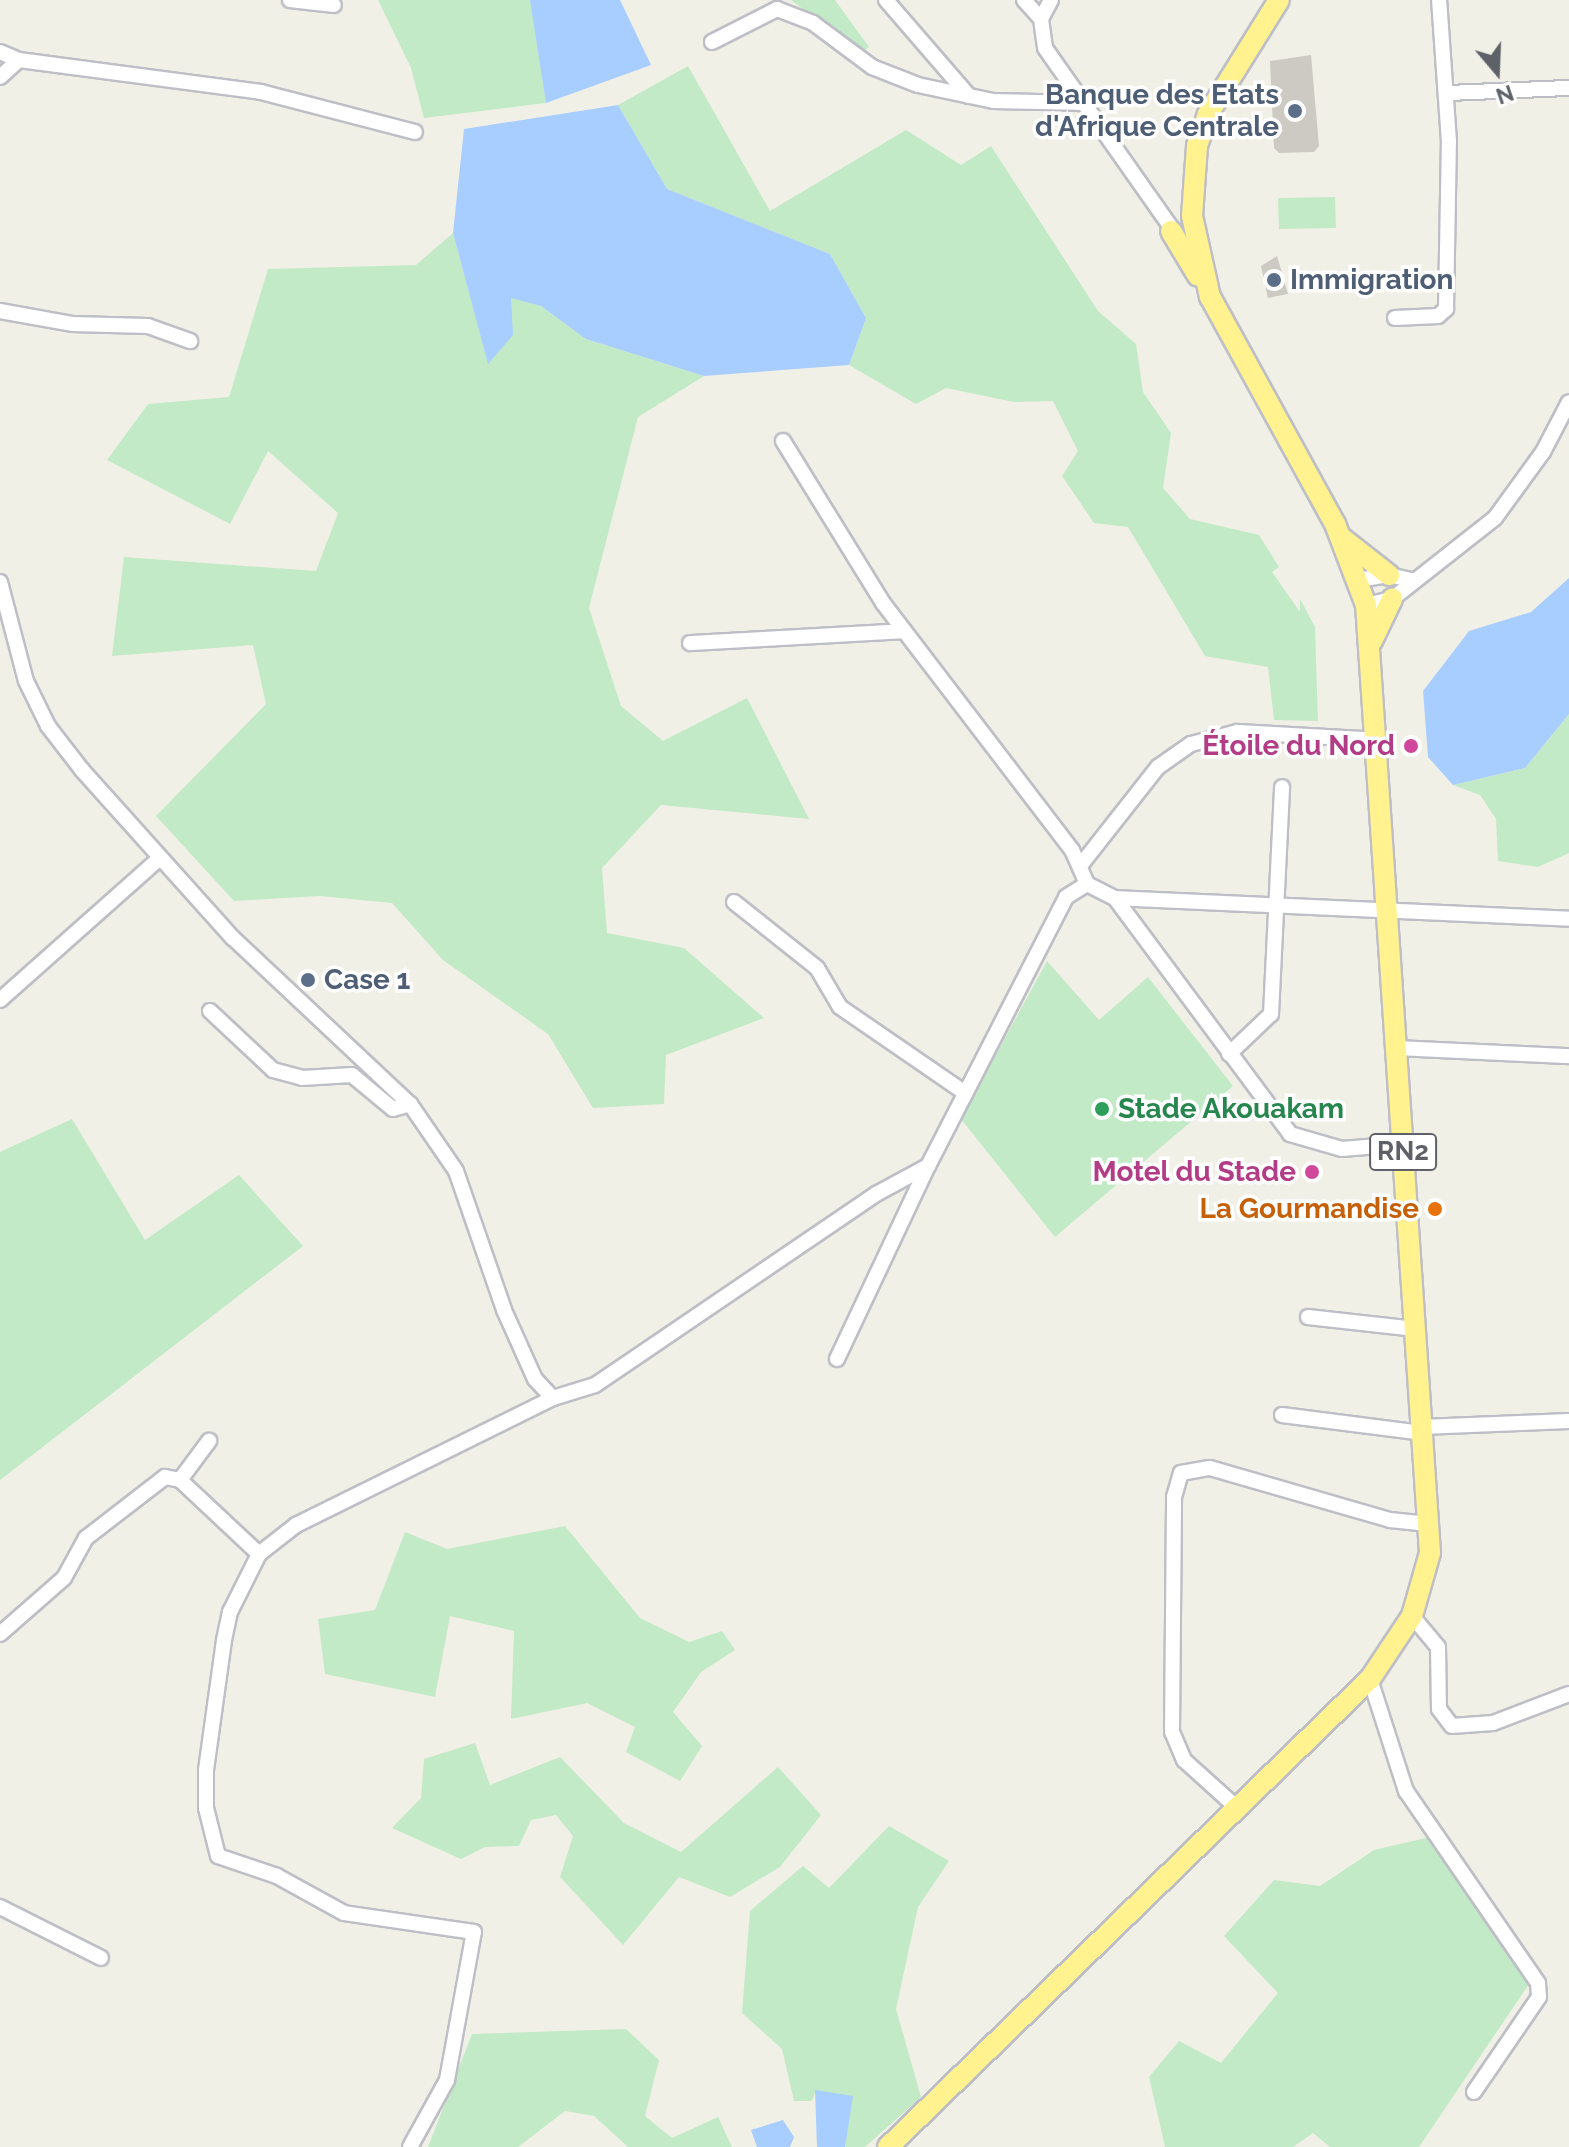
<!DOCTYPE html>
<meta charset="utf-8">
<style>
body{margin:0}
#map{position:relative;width:1569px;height:2147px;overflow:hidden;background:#f1f0e6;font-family:Raleway,sans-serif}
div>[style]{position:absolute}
.green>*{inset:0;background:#c2eac7}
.water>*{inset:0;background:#a8cdff}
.building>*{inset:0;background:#cccac3}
.roads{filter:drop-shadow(2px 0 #bebfc6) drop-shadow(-2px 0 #bebfc6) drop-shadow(0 2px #bebfc6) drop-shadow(0 -2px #bebfc6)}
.minor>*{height:14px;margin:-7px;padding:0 7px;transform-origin:7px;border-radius:7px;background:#fff}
.highway>*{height:20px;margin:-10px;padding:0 10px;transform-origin:10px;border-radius:10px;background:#fff28f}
.dots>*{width:22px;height:22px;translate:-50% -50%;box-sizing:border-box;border:4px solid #fff;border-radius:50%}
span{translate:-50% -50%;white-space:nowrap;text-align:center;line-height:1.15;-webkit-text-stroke:7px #fff;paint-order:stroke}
.shield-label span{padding:2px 6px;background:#fff;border:2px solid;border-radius:6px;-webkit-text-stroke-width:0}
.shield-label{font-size:26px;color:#5e6168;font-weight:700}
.service-label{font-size:28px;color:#4e5e75;font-weight:700}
.right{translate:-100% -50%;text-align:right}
.left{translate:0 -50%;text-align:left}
.hotel-label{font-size:28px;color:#b23c85;font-weight:700}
.leisure-label{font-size:28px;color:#27864d;font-weight:700}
.food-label{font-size:28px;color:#c56008;font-weight:700}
.north{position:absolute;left:1457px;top:32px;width:80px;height:80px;-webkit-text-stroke:6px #fff;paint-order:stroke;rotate:161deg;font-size:22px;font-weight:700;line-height:32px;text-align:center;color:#5e6168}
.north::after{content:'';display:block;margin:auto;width:28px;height:36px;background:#5e6168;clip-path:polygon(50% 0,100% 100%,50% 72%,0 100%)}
</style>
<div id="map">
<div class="green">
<i style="clip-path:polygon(378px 0,531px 0,546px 103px,424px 118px,411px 68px)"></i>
<i style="clip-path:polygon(791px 0,835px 0,869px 47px,861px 53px)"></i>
<i style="clip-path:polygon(688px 66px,770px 211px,906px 130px,961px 165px,991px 146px,1098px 311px,1136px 344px,1143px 392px,1171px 433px,1163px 488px,1190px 519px,1259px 535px,1279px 567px,1272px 572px,1300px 612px,1300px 599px,1315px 627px,1318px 721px,1274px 720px,1268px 667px,1205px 656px,1128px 527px,1094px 523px,1062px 476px,1078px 451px,1053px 401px,1014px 402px,946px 388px,916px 404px,849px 365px,866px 318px,830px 254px,667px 189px,618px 105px)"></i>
<i style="clip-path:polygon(1335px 197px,1336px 228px,1279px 229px,1278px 198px)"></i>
<i style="clip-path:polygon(453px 233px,488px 363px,510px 297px,541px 306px,586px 339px,704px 376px,638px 417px,589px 608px,621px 706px,663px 741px,747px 698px,809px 819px,661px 805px,602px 868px,607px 933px,684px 948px,764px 1018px,666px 1055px,664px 1104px,593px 1108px,548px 1034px,443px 960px,392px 903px,320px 896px,234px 901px,156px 816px,266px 704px,253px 645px,112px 656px,124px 557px,316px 571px,338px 513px,268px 451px,230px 524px,107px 460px,148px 404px,229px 397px,268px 269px,416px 265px)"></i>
<i style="clip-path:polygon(1569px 714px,1569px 853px,1538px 867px,1498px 861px,1496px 819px,1480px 795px,1453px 785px,1525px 768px)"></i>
<i style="clip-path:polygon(1047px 961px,1099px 1020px,1148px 977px,1233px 1086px,1055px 1237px,961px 1119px)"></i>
<i style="clip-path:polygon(72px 1119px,145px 1240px,239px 1175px,303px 1246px,0 1480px,0 1152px)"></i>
<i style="clip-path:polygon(565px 1526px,640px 1618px,689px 1642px,722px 1631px,735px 1650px,701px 1672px,673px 1712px,702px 1746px,680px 1781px,626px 1752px,635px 1727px,587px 1703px,511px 1719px,514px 1631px,450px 1616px,435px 1697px,325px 1674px,318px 1619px,375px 1610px,405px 1532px,447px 1549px)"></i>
<i style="clip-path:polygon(475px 1743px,490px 1785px,560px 1757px,624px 1823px,681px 1852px,778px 1767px,821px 1815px,780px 1867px,730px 1897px,679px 1877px,623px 1945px,560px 1877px,573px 1836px,556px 1815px,531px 1820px,519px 1846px,485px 1847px,461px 1859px,392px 1828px,421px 1798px,424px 1759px)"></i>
<i style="clip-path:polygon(889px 1826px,949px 1861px,918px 1907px,896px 2009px,921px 2097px,865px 2147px,845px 2147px,848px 2119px,816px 2090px,812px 2101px,794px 2101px,782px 2049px,742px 2013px,750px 1911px,803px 1866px,829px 1888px)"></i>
<i style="clip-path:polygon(1430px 1837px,1529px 1984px,1419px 2147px,1330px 2147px,1313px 2133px,1293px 2147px,1165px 2147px,1149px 2077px,1179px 2041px,1221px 2063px,1278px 1993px,1224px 1936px,1274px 1880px,1320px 1886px,1374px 1850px)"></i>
<i style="clip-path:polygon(626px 2029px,659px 2060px,645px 2116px,672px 2138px,718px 2117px,732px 2147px,628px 2147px,594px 2116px,565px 2111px,518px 2147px,428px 2147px,472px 2034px)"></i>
</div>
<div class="water">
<i style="clip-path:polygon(530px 0,620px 0,651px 65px,546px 103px)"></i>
<i style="clip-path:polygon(618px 105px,667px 189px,830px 254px,866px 318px,849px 365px,704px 376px,586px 339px,541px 306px,511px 298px,513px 335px,488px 364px,453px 233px,464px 129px)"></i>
<i style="clip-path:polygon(1569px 578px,1569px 714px,1525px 768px,1453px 785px,1428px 757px,1423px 691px,1469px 631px,1531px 612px)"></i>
<i style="clip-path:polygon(815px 2090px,853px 2096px,845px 2147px,817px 2147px)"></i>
<i style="clip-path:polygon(783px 2120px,794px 2137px,790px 2147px,757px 2147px,751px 2130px)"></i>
</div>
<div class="building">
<i style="clip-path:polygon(1311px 55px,1319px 146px,1314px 152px,1279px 153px,1274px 148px,1270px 61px)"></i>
<i style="clip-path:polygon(1277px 256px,1288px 294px,1268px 298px,1261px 266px)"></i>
</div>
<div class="roads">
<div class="minor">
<i style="left:290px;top:0;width:44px;rotate:6.5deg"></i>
<i style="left:886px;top:0;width:127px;rotate:49.2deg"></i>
<i style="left:1024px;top:0;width:25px;rotate:48deg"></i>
<i style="left:1051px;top:0;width:21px;rotate:118deg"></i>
<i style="left:1041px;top:19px;width:29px;rotate:82deg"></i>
<i style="left:1045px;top:48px;width:230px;rotate:54.9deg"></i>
<i style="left:712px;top:42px;width:73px;rotate:-26.9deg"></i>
<i style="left:777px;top:9px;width:39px;rotate:21deg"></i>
<i style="left:813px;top:23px;width:74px;rotate:36.7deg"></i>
<i style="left:872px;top:67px;width:49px;rotate:21.4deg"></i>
<i style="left:918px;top:85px;width:77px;rotate:12deg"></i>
<i style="left:993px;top:101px;width:93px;rotate:1.2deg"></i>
<i style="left:0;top:52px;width:21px;rotate:23deg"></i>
<i style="left:19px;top:60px;width:244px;rotate:7.5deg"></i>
<i style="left:261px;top:92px;width:159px;rotate:14.6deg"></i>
<i style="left:0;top:77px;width:25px;rotate:-42deg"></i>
<i style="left:1448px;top:93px;width:121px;rotate:-2.4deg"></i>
<i style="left:0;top:311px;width:73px;rotate:10.2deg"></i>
<i style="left:72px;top:324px;width:76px;rotate:1.5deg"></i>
<i style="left:148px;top:326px;width:45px;rotate:19.7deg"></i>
<i style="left:1395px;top:318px;width:43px;rotate:-2.7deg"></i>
<i style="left:1438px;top:316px;width:11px;rotate:-41deg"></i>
<i style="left:1446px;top:309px;width:167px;rotate:-89deg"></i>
<i style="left:1449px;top:142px;width:142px;rotate:-94deg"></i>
<i style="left:783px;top:441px;width:190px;rotate:58.3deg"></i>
<i style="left:883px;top:603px;width:311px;rotate:52.6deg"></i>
<i style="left:1072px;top:850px;width:37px;rotate:66deg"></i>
<i style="left:1358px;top:580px;width:31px;rotate:-9deg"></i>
<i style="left:1389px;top:575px;width:26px;rotate:13deg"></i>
<i style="left:0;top:582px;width:102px;rotate:75.3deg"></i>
<i style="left:26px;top:681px;width:50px;rotate:63.9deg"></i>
<i style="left:48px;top:726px;width:56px;rotate:52.3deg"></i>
<i style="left:82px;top:770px;width:226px;rotate:48.1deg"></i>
<i style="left:233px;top:938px;width:243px;rotate:43.2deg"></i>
<i style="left:410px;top:1104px;width:81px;rotate:55.5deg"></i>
<i style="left:456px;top:1171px;width:147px;rotate:70.9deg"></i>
<i style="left:504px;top:1310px;width:76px;rotate:65.8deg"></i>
<i style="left:535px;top:1379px;width:26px;rotate:47deg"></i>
<i style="left:553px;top:1398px;width:44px;rotate:-17.2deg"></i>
<i style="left:595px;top:1385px;width:340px;rotate:-34.2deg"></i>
<i style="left:876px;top:1194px;width:59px;rotate:-28.3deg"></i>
<i style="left:928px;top:1166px;width:302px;rotate:-62.8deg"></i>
<i style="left:1066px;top:897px;width:25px;rotate:-32deg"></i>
<i style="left:1087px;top:884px;width:31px;rotate:27deg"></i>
<i style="left:1115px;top:898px;width:294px;rotate:53.4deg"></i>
<i style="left:1290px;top:1134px;width:54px;rotate:16.1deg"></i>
<i style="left:1342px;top:1149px;width:60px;rotate:-4.8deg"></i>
<i style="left:1366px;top:605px;width:27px;rotate:-13deg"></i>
<i style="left:1392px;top:599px;width:131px;rotate:-38.2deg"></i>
<i style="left:1495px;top:518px;width:82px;rotate:-54deg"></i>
<i style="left:1543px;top:452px;width:56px;rotate:-62.5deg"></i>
<i style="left:690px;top:643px;width:214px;rotate:-3.2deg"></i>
<i style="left:1080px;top:866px;width:126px;rotate:-51.8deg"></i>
<i style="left:1158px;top:767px;width:40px;rotate:-34.9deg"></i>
<i style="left:1191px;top:744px;width:48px;rotate:-14.6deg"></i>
<i style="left:1237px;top:732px;width:141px;rotate:3.2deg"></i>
<i style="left:1115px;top:898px;width:454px;rotate:2.6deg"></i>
<i style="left:734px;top:902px;width:106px;rotate:38.5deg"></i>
<i style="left:817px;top:968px;width:45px;rotate:59.5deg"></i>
<i style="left:840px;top:1007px;width:152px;rotate:34.5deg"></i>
<i style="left:0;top:1000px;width:213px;rotate:-41.6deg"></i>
<i style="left:210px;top:1011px;width:86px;rotate:43.1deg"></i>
<i style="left:273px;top:1070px;width:30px;rotate:15deg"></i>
<i style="left:302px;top:1078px;width:50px;rotate:-3.4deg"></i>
<i style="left:352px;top:1075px;width:53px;rotate:39.7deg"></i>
<i style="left:393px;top:1109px;width:18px;rotate:-16deg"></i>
<i style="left:1398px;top:1048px;width:171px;rotate:2.7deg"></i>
<i style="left:1229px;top:1054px;width:58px;rotate:-43.6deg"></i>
<i style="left:1271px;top:1014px;width:227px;rotate:-87.2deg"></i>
<i style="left:1308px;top:1317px;width:108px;rotate:6.4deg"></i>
<i style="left:837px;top:1359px;width:213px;rotate:-64.8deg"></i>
<i style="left:1282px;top:1415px;width:141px;rotate:7.3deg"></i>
<i style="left:1422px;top:1427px;width:147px;rotate:-2.3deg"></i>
<i style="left:180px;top:1480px;width:49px;rotate:-53.4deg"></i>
<i style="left:1412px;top:1616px;width:40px;rotate:50deg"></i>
<i style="left:1438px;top:1647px;width:62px;rotate:89.1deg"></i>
<i style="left:1439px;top:1709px;width:21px;rotate:53deg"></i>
<i style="left:1452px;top:1726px;width:41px;rotate:-4.2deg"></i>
<i style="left:1493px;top:1723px;width:81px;rotate:-20.9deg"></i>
<i style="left:0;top:1634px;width:85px;rotate:-41.2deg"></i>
<i style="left:64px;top:1578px;width:46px;rotate:-61.2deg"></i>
<i style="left:86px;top:1538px;width:100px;rotate:-37.7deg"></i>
<i style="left:165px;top:1477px;width:15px;rotate:11deg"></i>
<i style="left:180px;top:1480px;width:108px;rotate:43.1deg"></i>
<i style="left:1370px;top:1679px;width:118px;rotate:72.2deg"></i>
<i style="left:1406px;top:1791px;width:233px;rotate:55.5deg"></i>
<i style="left:1538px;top:1983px;width:14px;rotate:86deg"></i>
<i style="left:1539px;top:1997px;width:115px;rotate:124.4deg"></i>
<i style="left:1236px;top:1807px;width:70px;rotate:-137.9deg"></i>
<i style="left:1184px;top:1760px;width:30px;rotate:-113deg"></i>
<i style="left:1172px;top:1732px;width:235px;rotate:-89.5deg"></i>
<i style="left:1174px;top:1497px;width:25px;rotate:-74deg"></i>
<i style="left:1181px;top:1473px;width:29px;rotate:-10deg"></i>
<i style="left:1210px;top:1468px;width:187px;rotate:16.1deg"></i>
<i style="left:1390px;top:1520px;width:39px;rotate:6deg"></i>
<i style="left:0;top:1907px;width:113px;rotate:26.8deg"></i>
<i style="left:410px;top:2147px;width:77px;rotate:-61.1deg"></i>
<i style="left:447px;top:2080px;width:150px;rotate:-79.7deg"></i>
<i style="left:474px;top:1932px;width:131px;rotate:-171.7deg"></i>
<i style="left:344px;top:1913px;width:77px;rotate:-151.1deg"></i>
<i style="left:277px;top:1876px;width:62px;rotate:-161.3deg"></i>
<i style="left:218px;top:1856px;width:49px;rotate:-104deg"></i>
<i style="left:206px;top:1808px;width:38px;rotate:-90deg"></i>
<i style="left:206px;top:1770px;width:131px;rotate:-82.1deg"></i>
<i style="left:224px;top:1640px;width:29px;rotate:-78deg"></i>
<i style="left:230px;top:1612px;width:65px;rotate:-63.4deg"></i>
<i style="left:259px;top:1554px;width:47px;rotate:-38.1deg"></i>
<i style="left:296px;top:1525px;width:287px;rotate:-26.3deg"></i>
</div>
<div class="highway">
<i style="left:1171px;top:231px;width:52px;rotate:59deg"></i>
<i style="left:1342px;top:538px;width:60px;rotate:38.2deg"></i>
<i style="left:1372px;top:641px;width:47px;rotate:-64.5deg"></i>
<i style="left:888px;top:2147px;width:672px;rotate:-44.16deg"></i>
<i style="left:1370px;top:1679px;width:76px;rotate:-56.3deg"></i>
<i style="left:1412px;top:1616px;width:66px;rotate:-74.1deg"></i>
<i style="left:1430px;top:1553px;width:950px;rotate:-93.86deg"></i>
<i style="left:1366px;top:605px;width:87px;rotate:-110.9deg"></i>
<i style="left:1335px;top:524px;width:259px;rotate:-118.8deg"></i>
<i style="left:1210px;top:297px;width:83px;rotate:-102.5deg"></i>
<i style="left:1192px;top:216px;width:70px;rotate:-85.9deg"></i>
<i style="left:1197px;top:146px;width:34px;rotate:-71deg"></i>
<i style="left:1208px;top:114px;width:134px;rotate:-58.1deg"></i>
</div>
</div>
<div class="dots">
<i style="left:1295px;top:111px;background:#5c6f8a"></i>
<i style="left:1274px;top:280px;background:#5c6f8a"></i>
<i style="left:1411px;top:746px;background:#d1479c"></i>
<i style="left:308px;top:980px;background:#5c6f8a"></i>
<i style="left:1102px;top:1109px;background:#2e9e5b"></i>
<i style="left:1312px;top:1172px;background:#d1479c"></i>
<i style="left:1435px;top:1209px;background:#e8710a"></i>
</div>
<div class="shield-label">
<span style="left:1403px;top:1152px">RN2</span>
</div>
<div class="service-label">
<span class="right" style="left:1279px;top:111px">Banque des Etats<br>d'Afrique Centrale</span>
<span class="left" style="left:1290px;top:280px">Immigration</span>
<span class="left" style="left:324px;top:980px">Case 1</span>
</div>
<div class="hotel-label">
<span class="right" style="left:1395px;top:746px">Étoile du Nord</span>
<span class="right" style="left:1296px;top:1172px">Motel du Stade</span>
</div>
<div class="leisure-label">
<span class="left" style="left:1118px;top:1109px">Stade Akouakam</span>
</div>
<div class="food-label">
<span class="right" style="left:1419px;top:1209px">La Gourmandise</span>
</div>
<div class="north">N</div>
</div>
